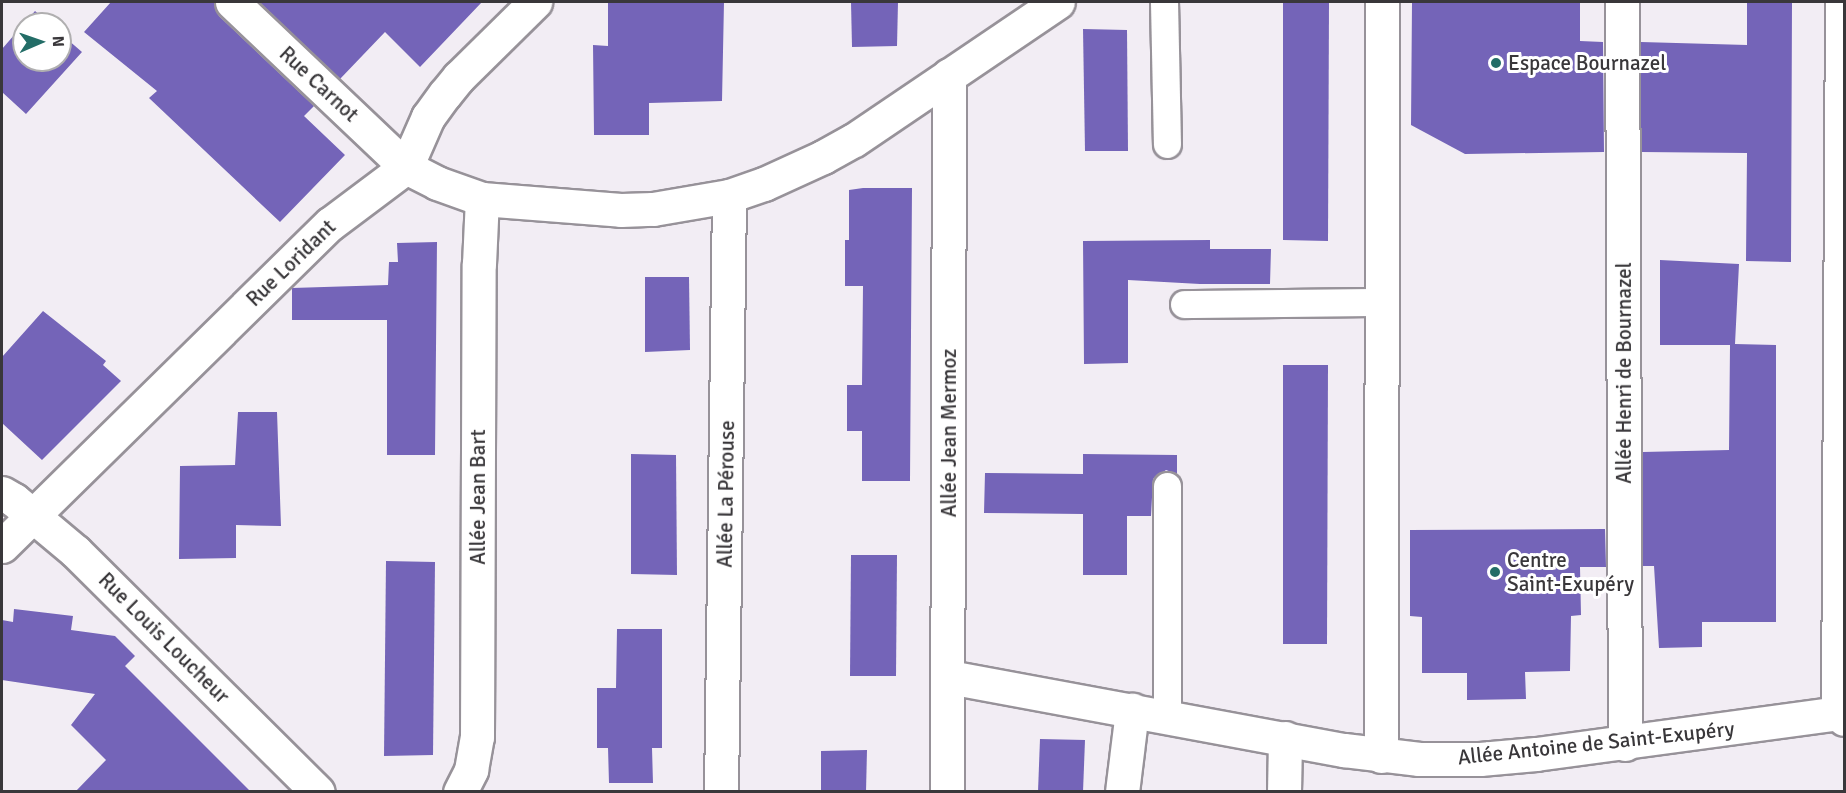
<!DOCTYPE html>
<meta charset="utf-8">
<style>
body{margin:0}
#map{position:relative;width:1846px;height:793px;overflow:hidden;background:#f2edf4;font-family:Signika,sans-serif}
div>[style]{position:absolute}
.building>*{inset:0;background:#7464b8}
.roads{filter:drop-shadow(2px 0 #979299) drop-shadow(-2px 0 #979299) drop-shadow(0 2px #979299) drop-shadow(0 -2px #979299)}
.service>*{height:27px;margin:-13.5px;padding:0 13.5px;transform-origin:13.5px;border-radius:13.5px;background:#fff}
.minor>*{height:33px;margin:-16.5px;padding:0 16.5px;transform-origin:16.5px;border-radius:16.5px;background:#fff}
.dots>*{width:16px;height:16px;translate:-50% -50%;box-sizing:border-box;border:3px solid #fff;border-radius:50%}
span{translate:-50% -50%;white-space:nowrap;text-align:center;line-height:1.15;-webkit-text-stroke:6px #fff;paint-order:stroke}
.poi-label{font-size:21px;color:#39373a}
.left{translate:0 -50%;text-align:left}
.street-label{font-size:21px;color:#39373a}
.frame{position:absolute;inset:0;border:3px solid #39373a;pointer-events:none}
.north{position:absolute;left:12px;top:12px;width:60px;height:60px;box-sizing:border-box;background:#fff;border:2px solid #b0afb0;border-radius:50%;rotate:88deg;font-size:16px;font-weight:700;line-height:24px;text-align:center;color:#39373a}
.north::after{content:'';display:block;margin:auto;width:21px;height:27px;background:#236d67;clip-path:polygon(50% 0,100% 100%,50% 72%,0 100%)}
</style>
<div id="map">
<div class="building">
<i style="clip-path:polygon(111px 2px,214px 2px,219px 16px,314px 106px,304px 116px,345px 155px,280px 222px,149px 98px,157px 91px,84px 32px)"></i>
<i style="clip-path:polygon(259px 2px,482px 2px,420px 67px,385px 32px,340px 79px)"></i>
<i style="clip-path:polygon(608px 2px,724px 2px,722px 101px,649px 103px,649px 135px,594px 135px,593px 45px,608px 46px)"></i>
<i style="clip-path:polygon(851px 2px,898px 2px,897px 46px,852px 47px)"></i>
<i style="clip-path:polygon(1283px 2px,1329px 2px,1328px 241px,1283px 240px)"></i>
<i style="clip-path:polygon(1412px 2px,1580px 2px,1580px 41px,1603px 42px,1604px 152px,1465px 154px,1411px 125px)"></i>
<i style="clip-path:polygon(1747px 2px,1792px 2px,1791px 262px,1746px 261px,1747px 153px,1641px 152px,1641px 42px,1747px 45px)"></i>
<i style="clip-path:polygon(35px 11px,50px 24px,24px 24px,24px 60px,60px 60px,60px 33px,82px 52px,26px 114px,2px 92px,2px 49px)"></i>
<i style="clip-path:polygon(1083px 29px,1127px 30px,1128px 151px,1085px 151px)"></i>
<i style="clip-path:polygon(863px 188px,912px 188px,910px 481px,862px 481px,862px 431px,847px 431px,847px 385px,862px 385px,863px 286px,845px 286px,845px 240px,849px 240px,849px 190px)"></i>
<i style="clip-path:polygon(1210px 240px,1210px 249px,1271px 249px,1270px 284px,1200px 284px,1128px 280px,1128px 363px,1084px 364px,1083px 241px)"></i>
<i style="clip-path:polygon(437px 242px,435px 455px,387px 455px,387px 320px,292px 320px,292px 288px,388px 285px,389px 262px,398px 262px,397px 243px)"></i>
<i style="clip-path:polygon(1660px 260px,1739px 264px,1735px 344px,1776px 345px,1776px 622px,1702px 622px,1702px 647px,1659px 648px,1654px 566px,1643px 566px,1643px 452px,1729px 450px,1730px 345px,1660px 345px)"></i>
<i style="clip-path:polygon(645px 277px,689px 277px,690px 350px,645px 352px)"></i>
<i style="clip-path:polygon(43px 311px,106px 361px,103px 365px,121px 381px,42px 460px,2px 423px,2px 357px)"></i>
<i style="clip-path:polygon(1283px 365px,1328px 365px,1327px 644px,1283px 644px)"></i>
<i style="clip-path:polygon(238px 412px,277px 412px,281px 526px,236px 525px,236px 558px,179px 559px,180px 466px,235px 465px)"></i>
<i style="clip-path:polygon(631px 454px,676px 455px,677px 575px,631px 574px)"></i>
<i style="clip-path:polygon(1083px 454px,1177px 455px,1177px 474px,1166px 470px,1153px 479px,1151px 516px,1127px 516px,1127px 575px,1083px 575px,1083px 514px,984px 513px,985px 473px,1083px 474px)"></i>
<i style="clip-path:polygon(1605px 529px,1606px 567px,1580px 567px,1581px 615px,1571px 616px,1570px 671px,1525px 672px,1526px 699px,1467px 700px,1467px 673px,1422px 673px,1422px 617px,1410px 616px,1410px 530px)"></i>
<i style="clip-path:polygon(851px 555px,897px 555px,896px 676px,850px 676px)"></i>
<i style="clip-path:polygon(386px 561px,435px 562px,433px 755px,384px 756px)"></i>
<i style="clip-path:polygon(14px 609px,73px 616px,71px 630px,115px 636px,135px 656px,125px 666px,251px 792px,75px 792px,106px 760px,71px 725px,95px 694px,2px 680px,2px 620px,13px 622px)"></i>
<i style="clip-path:polygon(617px 629px,662px 629px,662px 748px,652px 748px,653px 783px,609px 783px,608px 748px,597px 748px,597px 688px,616px 688px)"></i>
<i style="clip-path:polygon(1040px 739px,1085px 740px,1083px 792px,1038px 792px)"></i>
<i style="clip-path:polygon(867px 750px,866px 792px,821px 792px,821px 751px)"></i>
</div>
<div class="roads">
<div class="service">
<i style="left:1164px;top:2px;width:142px;rotate:88.8deg"></i>
<i style="left:1184px;top:304px;width:198px;rotate:-0.6deg"></i>
<i style="left:1167px;top:486px;width:231px;rotate:90deg"></i>
</div>
<div class="minor">
<i style="left:232px;top:2px;width:240px;rotate:43.5deg"></i>
<i style="left:406px;top:167px;width:35px;rotate:27deg"></i>
<i style="left:437px;top:183px;width:48px;rotate:19.6deg"></i>
<i style="left:482px;top:199px;width:139px;rotate:4.5deg"></i>
<i style="left:621px;top:210px;width:32px;rotate:-2deg"></i>
<i style="left:653px;top:209px;width:77px;rotate:-9.7deg"></i>
<i style="left:729px;top:196px;width:37px;rotate:-19deg"></i>
<i style="left:764px;top:184px;width:65px;rotate:-24.6deg"></i>
<i style="left:823px;top:157px;width:35px;rotate:-29deg"></i>
<i style="left:854px;top:140px;width:246px;rotate:-34.1deg"></i>
<i style="left:1622px;top:2px;width:742px;rotate:89.77deg"></i>
<i style="left:2px;top:493px;width:14px;rotate:30deg"></i>
<i style="left:14px;top:500px;width:80px;rotate:39.9deg"></i>
<i style="left:75px;top:551px;width:342px;rotate:44.8deg"></i>
<i style="left:2px;top:546px;width:460px;rotate:-44.5deg"></i>
<i style="left:330px;top:224px;width:95px;rotate:-36.9deg"></i>
<i style="left:406px;top:167px;width:55px;rotate:-66.3deg"></i>
<i style="left:428px;top:117px;width:29px;rotate:-54deg"></i>
<i style="left:445px;top:94px;width:22px;rotate:-51deg"></i>
<i style="left:459px;top:77px;width:107px;rotate:-44.6deg"></i>
<i style="left:949px;top:677px;width:402px;rotate:10.5deg"></i>
<i style="left:1344px;top:750px;width:76px;rotate:6.8deg"></i>
<i style="left:1419px;top:759px;width:61px"></i>
<i style="left:1480px;top:759px;width:56px;rotate:-5.1deg"></i>
<i style="left:1536px;top:754px;width:305px;rotate:-7.7deg"></i>
<i style="left:1838px;top:713px;width:8px;rotate:45deg"></i>
<i style="left:1838px;top:713px;width:711px;rotate:-89.68deg"></i>
<i style="left:1381px;top:756px;width:754px;rotate:-89.92deg"></i>
<i style="left:460px;top:792px;width:25px;rotate:-63deg"></i>
<i style="left:471px;top:770px;width:34px;rotate:-80deg"></i>
<i style="left:477px;top:737px;width:473px;rotate:-89.8deg"></i>
<i style="left:479px;top:264px;width:65px;rotate:-87.4deg"></i>
<i style="left:721px;top:792px;width:596px;rotate:-89.23deg"></i>
<i style="left:947px;top:792px;width:717px;rotate:-89.84deg"></i>
<i style="left:1122px;top:792px;width:83px;rotate:-83deg"></i>
<i style="left:1284px;top:792px;width:54px;rotate:-88.9deg"></i>
</div>
</div>
<div class="dots">
<i style="left:1496px;top:63px;background:#236d67"></i>
<i style="left:1495px;top:572px;background:#236d67"></i>
</div>
<div class="poi-label">
<span class="left" style="left:1508px;top:63px">Espace Bournazel</span>
<span class="left" style="left:1507px;top:572px">Centre<br>Saint-Exupéry</span>
</div>
<div class="street-label">
<span style="left:319px;top:84px;rotate:43deg">Rue Carnot</span>
<span style="left:291px;top:263px;rotate:-44deg">Rue Loridant</span>
<span style="left:1624px;top:373px;rotate:-90deg">Allée Henri de Bournazel</span>
<span style="left:949px;top:433px;rotate:-90deg">Allée Jean Mermoz</span>
<span style="left:726px;top:494px;rotate:-89deg">Allée La Pérouse</span>
<span style="left:478px;top:497px;rotate:-90deg">Allée Jean Bart</span>
<span style="left:164px;top:638px;rotate:45deg">Rue Louis Loucheur</span>
<span style="left:1596px;top:743px;rotate:-6deg">Allée Antoine de Saint-Exupéry</span>
</div>
<div class="frame"></div>
<div class="north">N</div>
</div>
